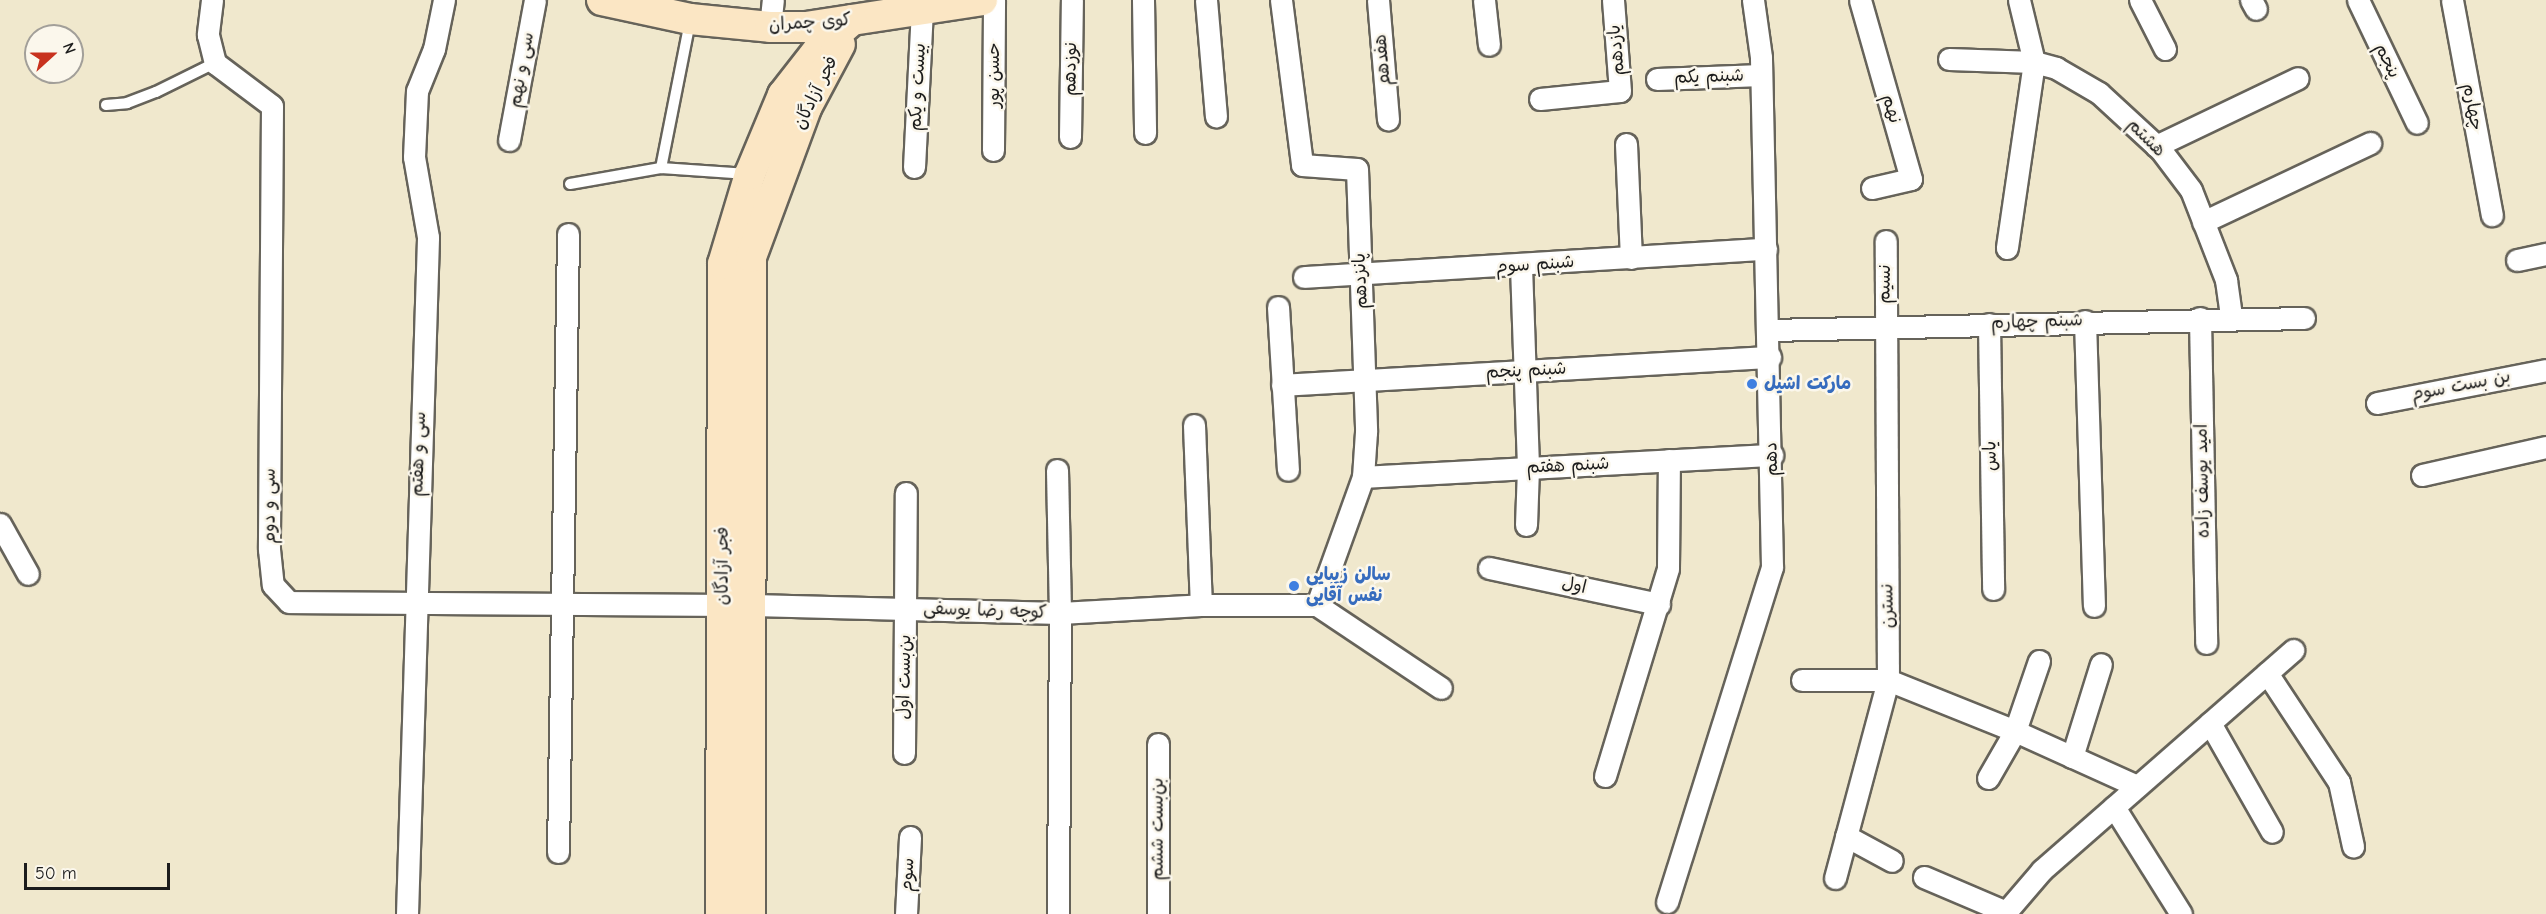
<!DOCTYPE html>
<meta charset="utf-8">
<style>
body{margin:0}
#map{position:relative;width:2546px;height:914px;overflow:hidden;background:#f0e8cd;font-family:"Comic Neue","Playpen Sans Arabic",sans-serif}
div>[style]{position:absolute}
.roads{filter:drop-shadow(2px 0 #66635a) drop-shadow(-2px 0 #66635a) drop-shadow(0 2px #66635a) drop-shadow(0 -2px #66635a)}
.lane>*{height:10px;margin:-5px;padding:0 5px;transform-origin:5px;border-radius:5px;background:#fff}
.street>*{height:21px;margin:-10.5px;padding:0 10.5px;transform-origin:10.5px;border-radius:10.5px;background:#fff}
.secondary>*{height:30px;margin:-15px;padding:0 15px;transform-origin:15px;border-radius:15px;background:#fbe6c4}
.dots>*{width:16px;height:16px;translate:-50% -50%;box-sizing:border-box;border:3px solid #fbf7ec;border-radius:50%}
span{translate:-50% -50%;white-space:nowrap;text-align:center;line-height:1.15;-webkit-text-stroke:5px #fbf7ec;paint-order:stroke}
.street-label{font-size:18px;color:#1c1c1c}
.shop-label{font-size:18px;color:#366cbe;font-weight:700}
.left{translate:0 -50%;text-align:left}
.north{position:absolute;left:24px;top:24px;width:60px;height:60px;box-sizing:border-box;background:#fbf7ec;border:2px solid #a29f99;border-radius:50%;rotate:69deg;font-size:16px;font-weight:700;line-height:24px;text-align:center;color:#1c1c1c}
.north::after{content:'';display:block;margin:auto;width:21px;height:27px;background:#c8321e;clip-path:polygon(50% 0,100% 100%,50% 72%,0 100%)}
.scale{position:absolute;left:24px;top:863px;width:146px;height:27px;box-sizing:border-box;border:3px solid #1c1c1c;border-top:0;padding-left:8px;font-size:18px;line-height:21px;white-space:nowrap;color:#1c1c1c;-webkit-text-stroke:4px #fbf7ec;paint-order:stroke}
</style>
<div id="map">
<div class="roads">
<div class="lane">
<i style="left:106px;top:105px;width:21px;rotate:-5deg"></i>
<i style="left:127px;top:103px;width:31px;rotate:-21deg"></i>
<i style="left:156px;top:92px;width:66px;rotate:-26.2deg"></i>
<i style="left:661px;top:168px;width:87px;rotate:3.9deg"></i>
<i style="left:570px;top:184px;width:92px;rotate:-10deg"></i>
<i style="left:661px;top:168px;width:150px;rotate:-78.8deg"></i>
</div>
<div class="street">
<i style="left:212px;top:0;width:35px;rotate:97deg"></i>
<i style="left:208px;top:35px;width:29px;rotate:76deg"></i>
<i style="left:215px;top:63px;width:71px;rotate:37deg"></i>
<i style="left:272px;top:106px;width:443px;rotate:90.4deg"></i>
<i style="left:269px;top:549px;width:36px;rotate:84deg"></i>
<i style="left:273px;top:585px;width:23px;rotate:47deg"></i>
<i style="left:289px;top:602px;width:434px;rotate:0.4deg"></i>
<i style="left:1143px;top:0;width:133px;rotate:89.1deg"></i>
<i style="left:1206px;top:0;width:117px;rotate:85.1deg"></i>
<i style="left:1281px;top:0;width:166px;rotate:82.7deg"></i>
<i style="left:1302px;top:165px;width:55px;rotate:4.2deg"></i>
<i style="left:1357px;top:169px;width:263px;rotate:88deg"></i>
<i style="left:1366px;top:432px;width:45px;rotate:93.8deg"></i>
<i style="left:1363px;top:477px;width:136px;rotate:109.8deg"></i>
<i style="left:1378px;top:0;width:120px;rotate:85.2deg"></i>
<i style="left:1484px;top:0;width:45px;rotate:83.7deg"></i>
<i style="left:1860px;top:0;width:186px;rotate:74.1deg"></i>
<i style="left:1911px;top:179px;width:40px;rotate:167deg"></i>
<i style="left:2019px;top:0;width:64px;rotate:76.4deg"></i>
<i style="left:2034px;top:62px;width:23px;rotate:15deg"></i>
<i style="left:2056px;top:68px;width:50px;rotate:30.2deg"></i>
<i style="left:2099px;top:93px;width:83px;rotate:42.6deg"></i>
<i style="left:2160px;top:149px;width:51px;rotate:52.9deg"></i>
<i style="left:2191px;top:190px;width:97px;rotate:68.7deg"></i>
<i style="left:2226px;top:280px;width:37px;rotate:82deg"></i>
<i style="left:2140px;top:0;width:55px;rotate:63deg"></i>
<i style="left:2251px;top:0;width:10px;rotate:61deg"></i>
<i style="left:2358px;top:0;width:136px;rotate:64.4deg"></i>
<i style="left:2452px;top:0;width:219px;rotate:79.5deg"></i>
<i style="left:770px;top:27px;width:27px;rotate:-84deg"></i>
<i style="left:1949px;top:59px;width:85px;rotate:2deg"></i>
<i style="left:2034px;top:62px;width:188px;rotate:98.3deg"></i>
<i style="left:1657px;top:79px;width:104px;rotate:-2.2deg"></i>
<i style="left:1540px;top:99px;width:80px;rotate:-5.7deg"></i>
<i style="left:1620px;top:91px;width:91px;rotate:-94.4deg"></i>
<i style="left:1070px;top:137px;width:137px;rotate:-89.2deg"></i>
<i style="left:509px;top:140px;width:142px;rotate:-79.5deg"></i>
<i style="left:1626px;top:144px;width:114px;rotate:87.5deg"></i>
<i style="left:2156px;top:146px;width:157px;rotate:-25.6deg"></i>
<i style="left:993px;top:150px;width:150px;rotate:-89.6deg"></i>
<i style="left:914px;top:167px;width:160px;rotate:-87.1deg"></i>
<i style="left:2203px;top:222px;width:185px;rotate:-25.3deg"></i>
<i style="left:2517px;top:260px;width:30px;rotate:-12deg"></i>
<i style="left:1521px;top:266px;width:202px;rotate:88deg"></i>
<i style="left:1528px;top:468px;width:57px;rotate:92deg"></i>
<i style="left:1304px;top:277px;width:463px;rotate:-3.5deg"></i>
<i style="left:1278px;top:307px;width:163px;rotate:86.5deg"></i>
<i style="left:2200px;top:318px;width:325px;rotate:88.9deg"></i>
<i style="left:2085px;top:321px;width:285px;rotate:88.2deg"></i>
<i style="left:1989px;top:324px;width:265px;rotate:89.1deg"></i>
<i style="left:1770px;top:330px;width:534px;rotate:-1.29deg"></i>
<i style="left:1282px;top:385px;width:489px;rotate:-3.3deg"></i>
<i style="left:2377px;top:403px;width:172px;rotate:-11deg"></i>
<i style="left:1194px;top:425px;width:180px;rotate:87.8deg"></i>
<i style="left:1057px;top:470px;width:143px;rotate:88.8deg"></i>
<i style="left:1060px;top:613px;width:141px;rotate:-3.2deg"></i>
<i style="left:1201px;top:605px;width:116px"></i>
<i style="left:1317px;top:605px;width:149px;rotate:33.8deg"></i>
<i style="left:2422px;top:475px;width:127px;rotate:-12.7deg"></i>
<i style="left:1363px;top:477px;width:410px;rotate:-3.1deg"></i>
<i style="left:0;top:524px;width:57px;rotate:60.8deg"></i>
<i style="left:1489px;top:568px;width:174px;rotate:12deg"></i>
<i style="left:753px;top:605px;width:307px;rotate:1.5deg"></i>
<i style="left:1060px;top:613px;width:301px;rotate:90.4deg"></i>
<i style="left:2267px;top:673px;width:131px;rotate:56.6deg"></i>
<i style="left:2339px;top:782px;width:66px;rotate:77.7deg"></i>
<i style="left:1802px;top:680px;width:86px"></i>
<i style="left:1888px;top:680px;width:137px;rotate:21.9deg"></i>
<i style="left:2015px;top:731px;width:134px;rotate:24.3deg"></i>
<i style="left:2210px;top:723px;width:125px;rotate:60.4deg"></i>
<i style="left:1158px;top:744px;width:170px;rotate:90deg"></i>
<i style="left:904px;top:753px;width:260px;rotate:-89.6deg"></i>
<i style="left:2072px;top:757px;width:97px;rotate:-72.7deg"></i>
<i style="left:1605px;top:776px;width:217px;rotate:-73.1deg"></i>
<i style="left:1668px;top:568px;width:108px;rotate:-89.5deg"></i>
<i style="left:1988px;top:778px;width:54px;rotate:-60.1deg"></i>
<i style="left:2015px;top:731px;width:74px;rotate:-71.1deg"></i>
<i style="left:2114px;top:807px;width:126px;rotate:57.9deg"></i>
<i style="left:1846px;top:836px;width:52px;rotate:28.5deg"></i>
<i style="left:558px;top:852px;width:618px;rotate:-89.07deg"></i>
<i style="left:1924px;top:877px;width:89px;rotate:23.1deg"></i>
<i style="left:2006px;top:912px;width:55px;rotate:-49.4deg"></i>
<i style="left:2042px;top:870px;width:334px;rotate:-41.2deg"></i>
<i style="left:1835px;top:878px;width:205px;rotate:-75deg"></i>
<i style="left:1888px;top:680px;width:439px;rotate:-90.3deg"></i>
<i style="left:1667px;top:902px;width:351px;rotate:-72.6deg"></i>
<i style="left:1772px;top:567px;width:510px;rotate:-91.24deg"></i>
<i style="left:1761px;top:57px;width:58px;rotate:-98deg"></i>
<i style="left:407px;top:914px;width:677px;rotate:-88.22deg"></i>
<i style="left:428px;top:237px;width:81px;rotate:-99.9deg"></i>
<i style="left:414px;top:157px;width:66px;rotate:-87.4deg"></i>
<i style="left:417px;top:91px;width:45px;rotate:-68deg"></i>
<i style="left:434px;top:49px;width:50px;rotate:-78.5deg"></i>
<i style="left:906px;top:914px;width:77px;rotate:-87deg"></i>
</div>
<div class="secondary">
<i style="left:602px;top:0;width:90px;rotate:12.2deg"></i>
<i style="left:690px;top:19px;width:80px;rotate:5.7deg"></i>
<i style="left:770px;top:27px;width:36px"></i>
<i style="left:806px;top:27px;width:178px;rotate:-8.7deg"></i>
<i style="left:721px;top:914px;width:650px;rotate:-89.82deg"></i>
<i style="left:723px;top:264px;width:94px;rotate:-73.3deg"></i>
<i style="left:750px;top:174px;width:86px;rotate:-67.3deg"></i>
<i style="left:783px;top:95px;width:58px;rotate:-52deg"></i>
<i style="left:819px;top:49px;width:44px;rotate:-41.3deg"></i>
<i style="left:750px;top:914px;width:657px;rotate:-89.91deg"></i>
<i style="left:751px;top:257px;width:159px;rotate:-69.7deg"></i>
<i style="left:806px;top:108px;width:72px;rotate:-62deg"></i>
</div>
</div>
<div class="dots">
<i style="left:1752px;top:384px;background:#3f7fe0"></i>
<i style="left:1294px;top:586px;background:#3f7fe0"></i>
</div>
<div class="street-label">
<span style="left:810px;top:23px;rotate:-4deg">کوی چمران</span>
<span style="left:1617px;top:50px;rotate:-95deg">یازدهم</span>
<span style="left:1383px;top:60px;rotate:-95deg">هفدهم</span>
<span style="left:2387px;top:61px;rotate:64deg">پنجم</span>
<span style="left:1071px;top:69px;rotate:-89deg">نوزدهم</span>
<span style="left:522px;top:70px;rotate:-80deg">سی و نهم</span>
<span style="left:994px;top:75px;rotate:-90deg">حسن پور</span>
<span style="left:1709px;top:77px;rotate:-2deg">شبنم یکم</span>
<span style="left:918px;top:87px;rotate:-87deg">بیست و یکم</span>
<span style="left:816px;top:93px;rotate:-64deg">فجر آزادگان</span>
<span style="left:2472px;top:107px;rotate:80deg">چهارم</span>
<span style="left:1891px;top:109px;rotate:74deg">نهم</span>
<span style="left:2146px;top:138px;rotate:45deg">هشتم</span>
<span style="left:1535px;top:265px;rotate:-4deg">شبنم سوم</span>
<span style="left:1361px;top:281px;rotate:-92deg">پانزدهم</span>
<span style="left:1885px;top:284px;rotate:-89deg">نسیم</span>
<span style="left:2037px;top:322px;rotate:-2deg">شبنم چهارم</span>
<span style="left:1526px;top:371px;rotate:-3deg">شبنم پنجم</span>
<span style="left:2461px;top:386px;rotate:-11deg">بن بست سوم</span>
<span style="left:419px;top:454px;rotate:-88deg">سی و هفتم</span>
<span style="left:1991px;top:456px;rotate:-91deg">یاس</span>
<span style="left:1772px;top:459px;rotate:-91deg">دهم</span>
<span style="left:1568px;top:466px;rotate:-3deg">شبنم هفتم</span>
<span style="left:2203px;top:481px;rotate:-91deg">امید یوسف زاده</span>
<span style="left:270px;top:506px;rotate:-90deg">سی و دوم</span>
<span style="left:723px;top:566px;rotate:-90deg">فجر آزادگان</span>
<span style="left:1574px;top:586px;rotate:12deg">اول</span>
<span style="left:1888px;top:606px;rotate:-91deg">نسترن</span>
<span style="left:985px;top:611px;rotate:2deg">کوچه رضا یوسفی</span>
<span style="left:905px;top:677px;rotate:-89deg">بن‌بست اول</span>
<span style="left:1158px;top:829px;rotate:-90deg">بن‌بست ششم</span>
<span style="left:908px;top:875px;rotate:-87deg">سوم</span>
</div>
<div class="shop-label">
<span class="left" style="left:1764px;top:384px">مارکت اشیل</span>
<span class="left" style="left:1306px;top:586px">سالن زیبایی<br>نفس آقایی</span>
</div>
<div class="north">N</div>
<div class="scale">50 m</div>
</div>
